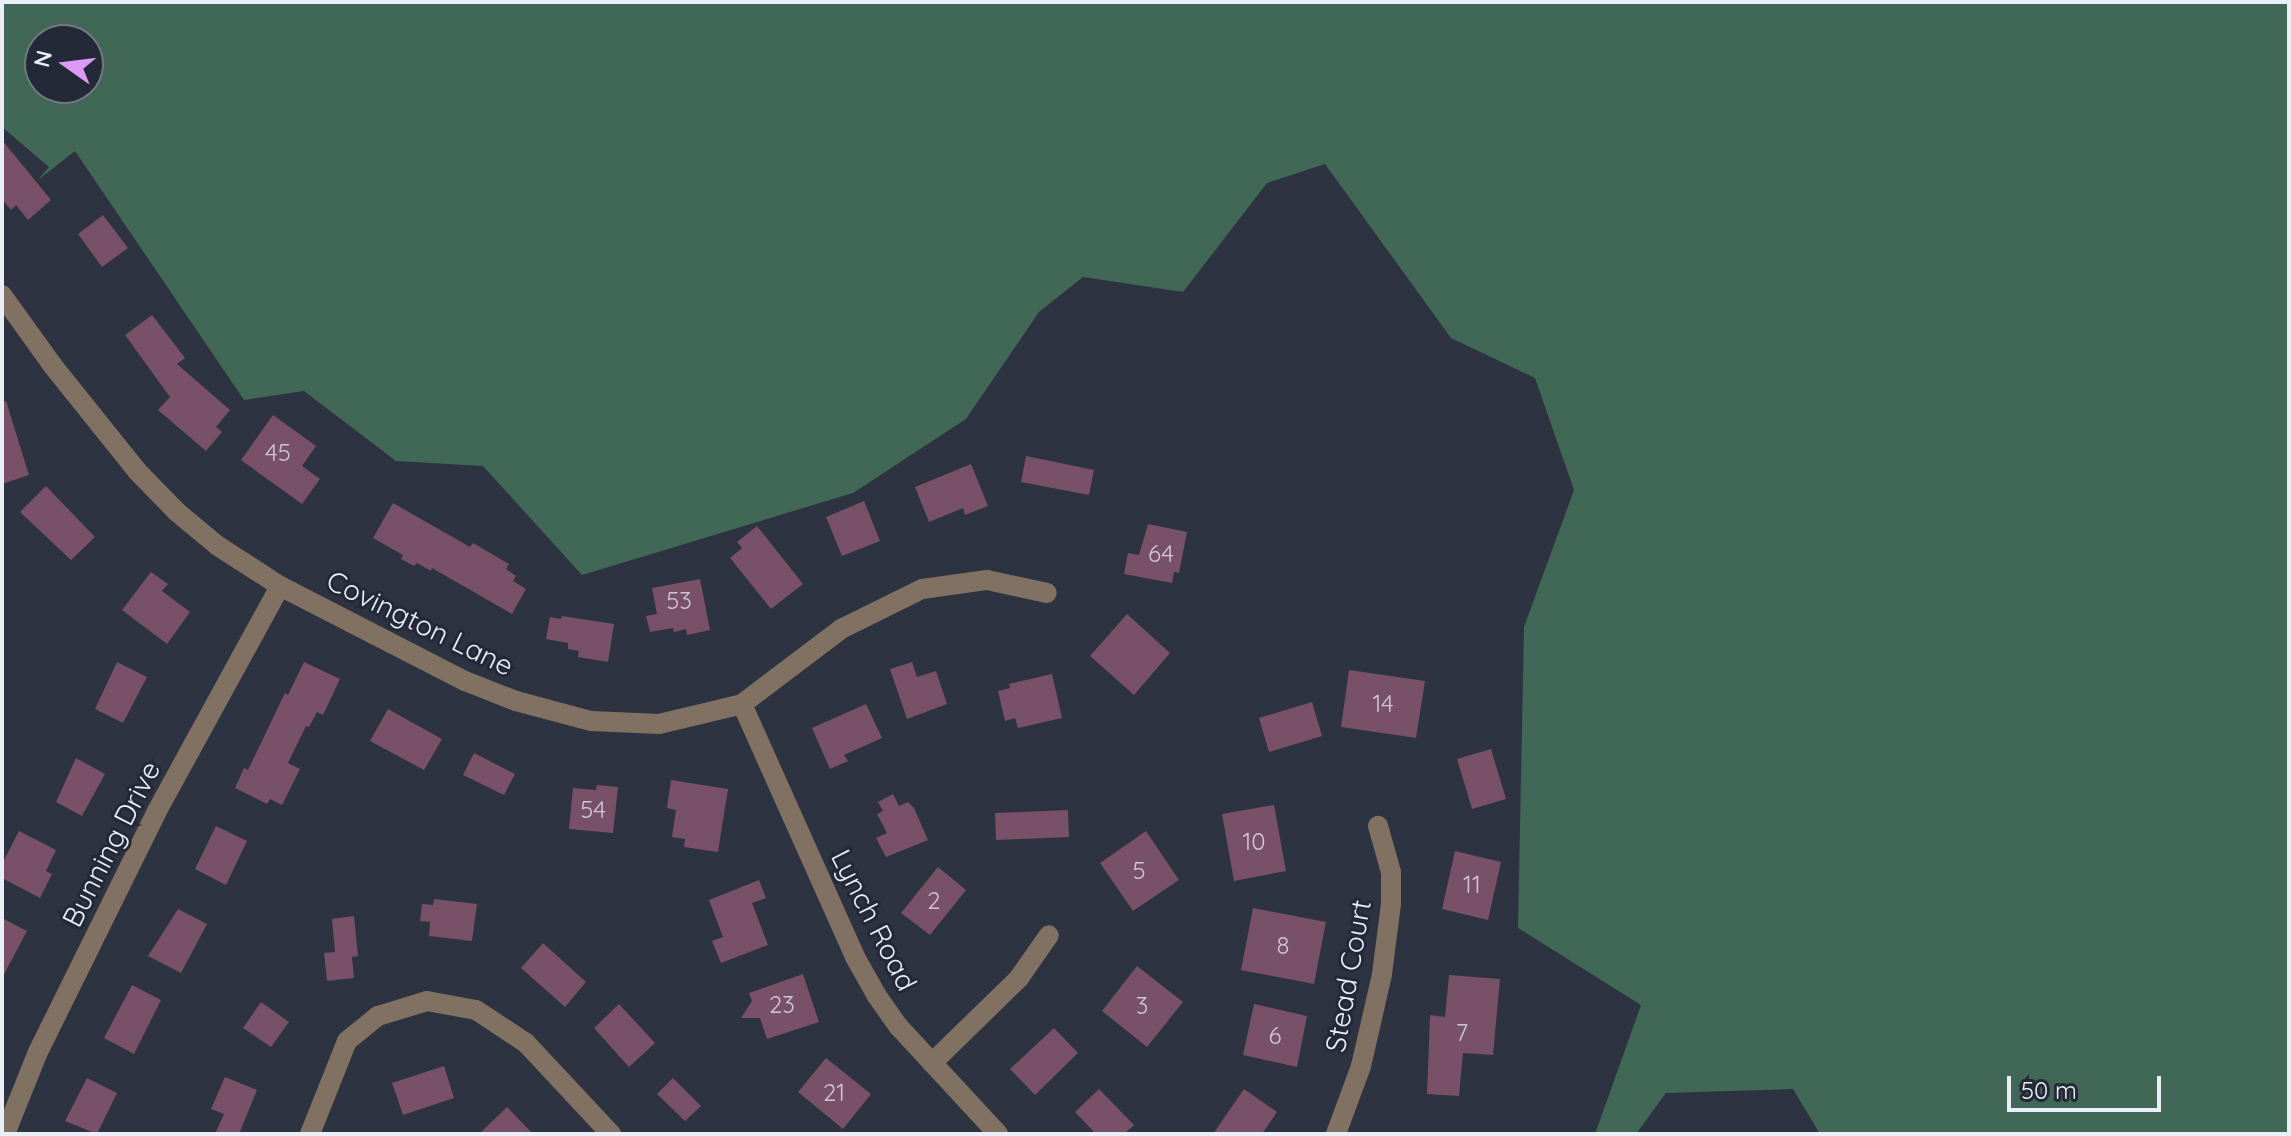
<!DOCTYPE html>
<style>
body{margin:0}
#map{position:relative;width:2291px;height:1136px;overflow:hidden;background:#2d3340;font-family:Quicksand,sans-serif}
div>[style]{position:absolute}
.green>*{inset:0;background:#416756}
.building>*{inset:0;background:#785068}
.street>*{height:20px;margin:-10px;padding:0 10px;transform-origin:10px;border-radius:10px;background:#817163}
span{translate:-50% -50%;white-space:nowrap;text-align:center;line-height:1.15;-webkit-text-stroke:6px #232936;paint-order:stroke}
.number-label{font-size:24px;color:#cec7d3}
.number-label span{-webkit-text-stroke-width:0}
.street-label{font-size:28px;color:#eaeff7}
.frame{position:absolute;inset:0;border:4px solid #eaeff7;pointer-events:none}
.north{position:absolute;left:24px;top:24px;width:80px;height:80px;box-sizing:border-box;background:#232936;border:2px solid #737883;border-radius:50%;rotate:284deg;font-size:22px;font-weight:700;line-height:32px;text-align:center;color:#eaeff7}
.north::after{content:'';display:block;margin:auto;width:28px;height:36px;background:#da9af6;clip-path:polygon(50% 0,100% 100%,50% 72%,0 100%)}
.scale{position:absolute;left:2007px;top:1076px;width:154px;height:36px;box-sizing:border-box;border:4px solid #eaeff7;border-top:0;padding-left:10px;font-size:24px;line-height:28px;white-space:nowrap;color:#eaeff7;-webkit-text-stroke:6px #232936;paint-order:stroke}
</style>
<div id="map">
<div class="green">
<i style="clip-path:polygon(evenodd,2px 2px,2289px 2px,2289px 1134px,1820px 1134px,1793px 1089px,1666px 1093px,1636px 1134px,1595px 1134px,1641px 1005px,1518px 928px,1524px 627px,1574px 490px,1535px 378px,1451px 338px,1325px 164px,1267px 183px,1183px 292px,1083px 277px,1039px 312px,966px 419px,853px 493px,582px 575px,483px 466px,396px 461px,304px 391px,244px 400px,75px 151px,38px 180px,49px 167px,2px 127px,2px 2px,40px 40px,88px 40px,88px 88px,40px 88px,40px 40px)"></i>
</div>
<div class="building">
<i style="clip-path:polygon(2px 140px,51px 200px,28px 220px,16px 205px,11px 210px,2px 199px)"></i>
<i style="clip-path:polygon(103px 215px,128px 248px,102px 267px,78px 234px)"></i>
<i style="clip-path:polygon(152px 315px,185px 358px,177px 364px,230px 410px,216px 427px,222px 432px,206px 451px,158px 410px,170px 397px,125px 335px)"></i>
<i style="clip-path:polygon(6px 401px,29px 475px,2px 484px,2px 402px)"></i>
<i style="clip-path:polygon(273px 415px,316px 446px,302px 466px,320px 479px,302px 504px,241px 460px)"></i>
<i style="clip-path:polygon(1026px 456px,1094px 470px,1089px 495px,1021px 482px)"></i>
<i style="clip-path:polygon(971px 464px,988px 506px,965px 515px,963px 508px,929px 522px,915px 487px)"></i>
<i style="clip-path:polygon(46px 486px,95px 537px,71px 560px,20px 512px)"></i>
<i style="clip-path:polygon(864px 501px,880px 541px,842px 556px,826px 517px)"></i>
<i style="clip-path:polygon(393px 503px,470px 547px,473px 543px,509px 564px,506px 569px,516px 576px,513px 581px,526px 589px,512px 614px,432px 568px,431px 571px,417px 563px,414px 566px,401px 559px,403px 555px,373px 538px)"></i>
<i style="clip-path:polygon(1148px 524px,1187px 532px,1179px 573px,1174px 572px,1172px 583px,1124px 574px,1128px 553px,1139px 555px)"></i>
<i style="clip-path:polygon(757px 526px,803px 584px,771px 609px,730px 558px,742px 548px,737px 542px)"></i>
<i style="clip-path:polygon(151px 572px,168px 584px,162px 591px,190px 612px,167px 644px,122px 610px)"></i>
<i style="clip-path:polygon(700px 579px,710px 630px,687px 635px,686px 629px,674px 632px,673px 628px,650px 632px,646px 616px,657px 614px,652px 588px)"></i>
<i style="clip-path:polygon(1127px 614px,1170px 653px,1134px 695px,1090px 656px)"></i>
<i style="clip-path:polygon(562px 616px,614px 624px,608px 662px,578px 657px,579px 651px,568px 649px,568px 643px,546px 639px,550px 617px,561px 619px)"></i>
<i style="clip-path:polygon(117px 662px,147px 677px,123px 723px,95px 709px)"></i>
<i style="clip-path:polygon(304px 662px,340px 679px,323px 715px,317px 712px,309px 727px,306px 726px,288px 763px,300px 769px,282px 805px,270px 799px,267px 804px,235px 788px,244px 768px,248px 770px,285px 693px,288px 695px)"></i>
<i style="clip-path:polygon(912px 662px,917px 677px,936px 671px,947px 704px,907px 719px,890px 669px)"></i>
<i style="clip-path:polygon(1349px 670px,1425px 681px,1416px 738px,1341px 727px)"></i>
<i style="clip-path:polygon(1052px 674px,1062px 718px,1018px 728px,1015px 718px,1005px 721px,998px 691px,1010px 688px,1009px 684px)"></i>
<i style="clip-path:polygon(1312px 702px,1322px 736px,1269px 752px,1259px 718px)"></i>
<i style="clip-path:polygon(866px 704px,882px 738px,844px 755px,848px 761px,830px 769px,812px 728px)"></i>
<i style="clip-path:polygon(388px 709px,442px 739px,424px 770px,370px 741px)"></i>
<i style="clip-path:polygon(1491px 749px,1506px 799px,1472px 809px,1457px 759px)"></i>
<i style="clip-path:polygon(474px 753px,515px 774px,504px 795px,463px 775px)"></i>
<i style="clip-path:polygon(76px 758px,105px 774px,82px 816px,56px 802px)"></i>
<i style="clip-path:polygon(671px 780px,728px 789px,718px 852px,684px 847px,685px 839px,672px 837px,676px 810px,667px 808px)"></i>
<i style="clip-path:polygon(597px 785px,618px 787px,613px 833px,569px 829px,573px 788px,596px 790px)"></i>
<i style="clip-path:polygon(893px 794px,899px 806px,908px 802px,914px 808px,928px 840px,886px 857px,876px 838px,887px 833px,877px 814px,883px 811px,878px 802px)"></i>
<i style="clip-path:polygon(1274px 805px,1286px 871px,1234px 881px,1222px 814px)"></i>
<i style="clip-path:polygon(1068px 810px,1069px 837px,996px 840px,995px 813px)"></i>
<i style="clip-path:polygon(216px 826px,247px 841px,226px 885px,195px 869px)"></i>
<i style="clip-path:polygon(19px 831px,56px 850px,46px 871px,52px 874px,40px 898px,2px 878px,2px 864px)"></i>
<i style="clip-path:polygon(1146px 831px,1179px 880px,1133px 911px,1100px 863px)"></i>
<i style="clip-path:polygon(1455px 851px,1501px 862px,1488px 920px,1442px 909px)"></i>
<i style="clip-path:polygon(938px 867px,966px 890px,930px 935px,901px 913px)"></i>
<i style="clip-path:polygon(759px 880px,766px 898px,752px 903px,768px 945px,721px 963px,712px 941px,723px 937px,709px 900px)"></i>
<i style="clip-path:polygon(434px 899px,477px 904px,472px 941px,429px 936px,430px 922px,420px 921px,422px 904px,433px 905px)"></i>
<i style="clip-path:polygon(1253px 908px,1326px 922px,1314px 984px,1241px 970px)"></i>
<i style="clip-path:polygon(178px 909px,207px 924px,181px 973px,148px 956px)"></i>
<i style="clip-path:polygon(354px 916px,358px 956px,352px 957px,354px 978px,327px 981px,324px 953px,335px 952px,332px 919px)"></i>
<i style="clip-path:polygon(2px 918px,27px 931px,2px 978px)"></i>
<i style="clip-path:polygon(543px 943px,586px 982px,565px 1007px,521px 968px)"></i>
<i style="clip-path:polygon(1137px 966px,1183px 1002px,1147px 1047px,1102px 1011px)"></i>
<i style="clip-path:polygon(803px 974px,819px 1022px,767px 1039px,760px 1018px,741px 1018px,752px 1001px,749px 993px)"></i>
<i style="clip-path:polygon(1449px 975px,1500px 979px,1493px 1055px,1463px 1053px,1459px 1096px,1427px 1094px,1430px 1015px,1445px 1017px)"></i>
<i style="clip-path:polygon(132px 985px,161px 1000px,134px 1054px,104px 1038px)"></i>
<i style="clip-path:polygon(261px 1002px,289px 1022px,271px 1047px,243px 1028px)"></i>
<i style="clip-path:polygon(619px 1004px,655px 1043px,629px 1067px,594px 1028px)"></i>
<i style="clip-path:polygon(1254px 1004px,1307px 1016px,1297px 1067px,1243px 1055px)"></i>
<i style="clip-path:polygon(1054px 1028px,1078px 1053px,1035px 1095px,1010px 1069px)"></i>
<i style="clip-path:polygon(826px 1058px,871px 1094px,843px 1129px,798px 1092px)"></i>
<i style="clip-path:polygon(444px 1066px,454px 1098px,403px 1115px,392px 1083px)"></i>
<i style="clip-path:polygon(225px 1077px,257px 1090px,239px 1134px,215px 1134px,224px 1114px,211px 1109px)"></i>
<i style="clip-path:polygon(87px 1078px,117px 1093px,97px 1134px,65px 1121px)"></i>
<i style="clip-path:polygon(673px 1078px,701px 1106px,685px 1121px,657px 1094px)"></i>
<i style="clip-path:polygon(1099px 1089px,1134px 1125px,1124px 1134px,1096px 1134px,1075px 1112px)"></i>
<i style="clip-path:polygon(1244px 1089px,1277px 1112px,1262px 1134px,1213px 1134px)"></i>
<i style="clip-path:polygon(507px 1107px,533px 1134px,479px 1134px)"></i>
</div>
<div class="street">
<i style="left:2px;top:295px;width:87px;rotate:54.3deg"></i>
<i style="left:53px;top:366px;width:134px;rotate:51.3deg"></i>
<i style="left:137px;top:471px;width:57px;rotate:45.7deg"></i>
<i style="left:177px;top:512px;width:53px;rotate:39.7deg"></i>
<i style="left:218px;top:546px;width:74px;rotate:32.8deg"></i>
<i style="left:280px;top:586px;width:208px;rotate:27.2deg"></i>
<i style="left:465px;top:681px;width:55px;rotate:21.4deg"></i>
<i style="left:516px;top:701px;width:78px;rotate:14.9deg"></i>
<i style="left:591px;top:721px;width:68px;rotate:2.5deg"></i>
<i style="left:659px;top:724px;width:85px;rotate:-13.5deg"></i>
<i style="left:742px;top:704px;width:124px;rotate:-37.1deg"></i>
<i style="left:841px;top:629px;width:90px;rotate:-26.3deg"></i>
<i style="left:922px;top:589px;width:66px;rotate:-7.9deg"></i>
<i style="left:987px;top:580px;width:61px;rotate:12.2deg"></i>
<i style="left:742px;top:704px;width:277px;rotate:65.9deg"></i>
<i style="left:855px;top:957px;width:45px;rotate:60.6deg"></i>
<i style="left:877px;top:996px;width:38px;rotate:55deg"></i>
<i style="left:899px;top:1027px;width:146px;rotate:47.2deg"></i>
<i style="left:932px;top:1063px;width:122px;rotate:-44.3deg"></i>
<i style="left:1019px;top:978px;width:52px;rotate:-55.1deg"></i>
<i style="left:5px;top:1134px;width:88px;rotate:-68.1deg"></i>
<i style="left:38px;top:1052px;width:269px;rotate:-63.7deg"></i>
<i style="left:157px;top:811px;width:256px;rotate:-61.3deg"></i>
<i style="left:310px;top:1134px;width:100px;rotate:-68.3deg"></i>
<i style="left:347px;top:1041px;width:40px;rotate:-39deg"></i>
<i style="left:378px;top:1016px;width:51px;rotate:-17deg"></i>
<i style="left:427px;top:1001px;width:50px;rotate:10.4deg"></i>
<i style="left:476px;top:1010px;width:60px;rotate:33.4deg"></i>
<i style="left:526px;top:1043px;width:125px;rotate:47deg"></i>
<i style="left:1336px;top:1134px;width:72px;rotate:-69.8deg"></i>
<i style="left:1361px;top:1066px;width:94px;rotate:-77.1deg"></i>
<i style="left:1382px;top:974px;width:71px;rotate:-82.7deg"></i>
<i style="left:1391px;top:904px;width:32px;rotate:-90deg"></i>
<i style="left:1391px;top:872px;width:48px;rotate:-105.8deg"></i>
</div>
<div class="number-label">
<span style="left:278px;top:453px">45</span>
<span style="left:1161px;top:554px">64</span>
<span style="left:679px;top:601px">53</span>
<span style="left:1383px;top:704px">14</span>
<span style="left:593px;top:810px">54</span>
<span style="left:1254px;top:842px">10</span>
<span style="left:1139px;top:871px">5</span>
<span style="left:1472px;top:885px">11</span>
<span style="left:934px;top:901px">2</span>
<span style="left:1283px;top:946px">8</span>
<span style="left:782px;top:1005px">23</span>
<span style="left:1142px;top:1006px">3</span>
<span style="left:1462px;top:1033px">7</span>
<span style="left:1275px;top:1036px">6</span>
<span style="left:834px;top:1093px">21</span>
</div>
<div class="street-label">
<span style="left:420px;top:623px;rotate:26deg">Covington Lane</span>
<span style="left:111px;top:844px;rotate:-63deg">Bunning Drive</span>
<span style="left:874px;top:920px;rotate:63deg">Lynch Road</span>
<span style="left:1348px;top:976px;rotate:-80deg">Stead Court</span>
</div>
<div class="frame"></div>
<div class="north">N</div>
<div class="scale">50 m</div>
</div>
